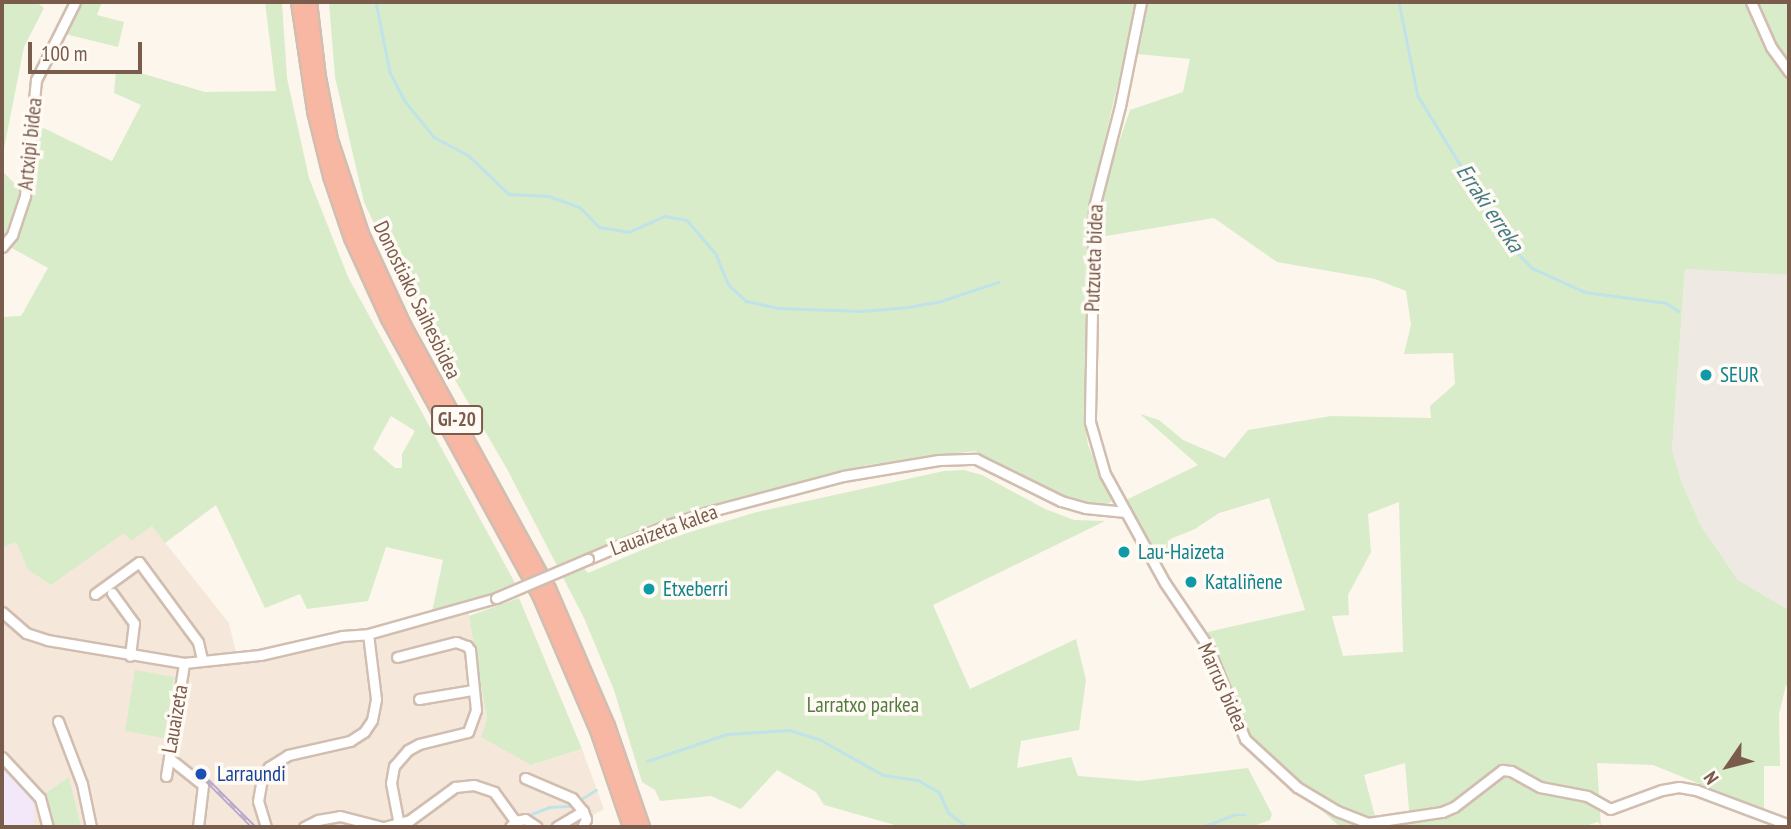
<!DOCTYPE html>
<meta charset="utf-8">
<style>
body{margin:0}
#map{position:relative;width:1791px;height:829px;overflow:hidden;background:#fdf6ec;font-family:"PT Sans Narrow",sans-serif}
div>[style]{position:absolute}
.residential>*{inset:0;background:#f5e8da}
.industrial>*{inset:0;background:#efe9e4}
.education>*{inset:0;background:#f3e8fa}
.green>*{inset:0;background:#d8ecc9}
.stream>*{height:2.5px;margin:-1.25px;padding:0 1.25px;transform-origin:1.25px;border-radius:1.25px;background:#bfe3e8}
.roads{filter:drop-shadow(2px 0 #d1beb0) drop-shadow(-2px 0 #d1beb0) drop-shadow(0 2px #d1beb0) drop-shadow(0 -2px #d1beb0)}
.minor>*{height:9px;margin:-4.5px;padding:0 4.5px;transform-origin:4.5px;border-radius:4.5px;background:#fff}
.highway>*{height:12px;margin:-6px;padding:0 6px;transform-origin:6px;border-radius:6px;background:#f7b7a3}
.rail>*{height:5px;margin-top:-2.5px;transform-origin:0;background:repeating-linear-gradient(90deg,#fffaf3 0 8px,#b9a8c9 0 16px);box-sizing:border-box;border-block:2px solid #b9a8c9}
.bridges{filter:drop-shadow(2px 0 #d1beb0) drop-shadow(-2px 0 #d1beb0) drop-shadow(0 2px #d1beb0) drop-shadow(0 -2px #d1beb0)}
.minor-bridge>*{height:9px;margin:-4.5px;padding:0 4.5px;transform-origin:4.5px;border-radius:4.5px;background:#fff}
.dots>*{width:19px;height:19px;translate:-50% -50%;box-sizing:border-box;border:4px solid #fffaf3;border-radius:50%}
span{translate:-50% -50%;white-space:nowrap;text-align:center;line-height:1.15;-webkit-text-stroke:7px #fffaf3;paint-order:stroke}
.shield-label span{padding:2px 5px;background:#fffaf3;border:2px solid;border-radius:5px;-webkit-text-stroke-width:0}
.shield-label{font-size:19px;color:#7a5c4d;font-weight:700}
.street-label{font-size:21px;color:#7a5c4d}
.culture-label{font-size:21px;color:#0d838f}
.left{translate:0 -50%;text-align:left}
.park-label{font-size:21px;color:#537a41}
.transit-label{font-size:21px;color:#164399}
.water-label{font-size:23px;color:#437c86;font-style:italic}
.frame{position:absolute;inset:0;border:4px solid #7a5c4d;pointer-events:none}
.north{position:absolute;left:1693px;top:731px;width:70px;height:70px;-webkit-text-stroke:5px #fffaf3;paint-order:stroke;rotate:235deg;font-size:19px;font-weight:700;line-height:28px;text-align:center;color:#7a5c4d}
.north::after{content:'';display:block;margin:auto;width:24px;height:32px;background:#7a5c4d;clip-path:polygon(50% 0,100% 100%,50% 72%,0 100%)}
.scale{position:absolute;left:28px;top:42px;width:114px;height:32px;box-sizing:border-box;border:4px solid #7a5c4d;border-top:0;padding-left:9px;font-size:21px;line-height:24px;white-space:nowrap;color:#7a5c4d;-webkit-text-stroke:5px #fffaf3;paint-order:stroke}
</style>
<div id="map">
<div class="residential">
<i style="clip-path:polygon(152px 526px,229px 623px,236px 653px,364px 629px,467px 603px,487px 719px,532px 765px,582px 749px,604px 809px,571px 827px,2px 827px,2px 548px,16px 542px,28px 570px,51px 585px,124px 532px)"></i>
</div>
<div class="industrial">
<i style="clip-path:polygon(1685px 269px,1789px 275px,1789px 610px,1738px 580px,1701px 526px,1682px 483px,1672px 451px)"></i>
</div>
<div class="education">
<i style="clip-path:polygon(2px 768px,34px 802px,34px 827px,2px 827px)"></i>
</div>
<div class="green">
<i style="clip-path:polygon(2px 2px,36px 2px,44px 8px,24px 47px,2px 159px)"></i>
<i style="clip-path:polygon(78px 2px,102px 2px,97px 15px,124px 22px,118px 47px,61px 33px)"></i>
<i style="clip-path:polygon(evenodd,265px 2px,282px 2px,287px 78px,309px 178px,348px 277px,515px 583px,467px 603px,432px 612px,443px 560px,386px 547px,368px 601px,307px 609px,300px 594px,265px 608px,216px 505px,165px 543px,152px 526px,131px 541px,124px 533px,51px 585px,28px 570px,16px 542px,2px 548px,2px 317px,21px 316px,48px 268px,10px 247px,27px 206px,33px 123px,112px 161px,141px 105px,114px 93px,116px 70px,137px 72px,205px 92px,276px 91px,265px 2px,391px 416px,415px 431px,402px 454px,402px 468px,395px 468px,373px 449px,391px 416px)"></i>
<i style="clip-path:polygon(329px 2px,1137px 2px,1092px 194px,1085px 424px,1088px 445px,1112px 501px,1104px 507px,1053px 495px,975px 451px,867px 465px,678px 517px,575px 558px,588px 573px,670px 538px,757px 512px,944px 471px,964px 470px,982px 475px,1045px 509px,1074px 520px,1105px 521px,933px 605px,970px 689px,1076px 639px,1086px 680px,1079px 730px,1021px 741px,1017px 768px,1071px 757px,1078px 776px,1139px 781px,1248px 768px,1272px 814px,1270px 820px,1251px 827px,902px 827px,824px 805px,816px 792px,777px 770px,741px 809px,711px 796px,660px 801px,655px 790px,642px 782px,614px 690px,584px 618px,507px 469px,416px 313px,364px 202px,335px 77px)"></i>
<i style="clip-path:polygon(evenodd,1145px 2px,1747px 2px,1764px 45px,1775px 64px,1789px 79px,1789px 275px,1685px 269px,1672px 450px,1682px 483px,1701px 526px,1738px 580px,1789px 610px,1789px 686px,1786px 685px,1779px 714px,1780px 766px,1764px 766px,1764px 810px,1653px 765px,1597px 763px,1601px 827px,1598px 822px,1582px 827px,1340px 827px,1315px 804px,1361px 826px,1410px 821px,1405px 763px,1364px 775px,1376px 820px,1361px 816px,1302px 786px,1247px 735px,1214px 650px,1203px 633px,1305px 610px,1269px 498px,1219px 513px,1195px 529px,1170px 539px,1176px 550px,1156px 560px,1126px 500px,1198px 465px,1140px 414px,1159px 420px,1183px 440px,1225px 458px,1248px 430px,1331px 416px,1431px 418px,1430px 406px,1455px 384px,1453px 353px,1404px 354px,1411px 325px,1406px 291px,1375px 279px,1277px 262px,1214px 218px,1100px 237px,1102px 191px,1130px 110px,1183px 92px,1190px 59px,1137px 54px,1145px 2px,1399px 502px,1403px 652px,1343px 656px,1332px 616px,1349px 615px,1348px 595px,1371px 552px,1368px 514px,1399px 502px)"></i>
<i style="clip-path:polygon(1754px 2px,1789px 2px,1789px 60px,1779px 51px)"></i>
<i style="clip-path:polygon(2px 171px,20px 189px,16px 212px,2px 239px)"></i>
<i style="clip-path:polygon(519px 598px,582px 749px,531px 765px,481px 737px,487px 719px,469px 616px)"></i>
<i style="clip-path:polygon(135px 670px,174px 677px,164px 738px,125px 731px)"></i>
<i style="clip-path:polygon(69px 777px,81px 827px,53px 827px,43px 795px)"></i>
</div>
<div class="stream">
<i style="left:376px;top:2px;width:71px;rotate:78.7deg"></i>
<i style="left:390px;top:72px;width:33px;rotate:63deg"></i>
<i style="left:405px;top:101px;width:46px;rotate:51.1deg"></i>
<i style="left:434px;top:137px;width:38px;rotate:28deg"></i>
<i style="left:468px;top:155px;width:57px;rotate:43.6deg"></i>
<i style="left:509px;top:194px;width:40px;rotate:2.9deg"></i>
<i style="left:549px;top:196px;width:33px;rotate:20deg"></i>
<i style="left:580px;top:207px;width:28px;rotate:46deg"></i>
<i style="left:599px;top:227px;width:30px;rotate:9deg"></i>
<i style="left:629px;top:232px;width:39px;rotate:-24deg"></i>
<i style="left:665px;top:216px;width:22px;rotate:10deg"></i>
<i style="left:687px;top:220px;width:45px;rotate:49.5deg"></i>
<i style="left:716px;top:254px;width:32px;rotate:68deg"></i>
<i style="left:728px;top:284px;width:25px;rotate:43deg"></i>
<i style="left:746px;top:301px;width:34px;rotate:12deg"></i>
<i style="left:779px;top:308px;width:83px;rotate:2.1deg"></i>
<i style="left:862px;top:311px;width:46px;rotate:-5deg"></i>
<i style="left:908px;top:307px;width:34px;rotate:-10deg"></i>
<i style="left:941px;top:301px;width:60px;rotate:-18.4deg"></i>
<i style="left:1399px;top:2px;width:96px;rotate:78.6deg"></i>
<i style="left:1418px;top:96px;width:174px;rotate:58.4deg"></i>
<i style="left:1509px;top:244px;width:33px;rotate:46deg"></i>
<i style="left:1532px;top:268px;width:58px;rotate:24.4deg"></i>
<i style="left:1585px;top:292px;width:82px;rotate:7.7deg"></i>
<i style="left:1666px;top:303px;width:15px;rotate:32deg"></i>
<i style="left:647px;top:761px;width:84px;rotate:-18.6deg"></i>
<i style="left:727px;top:734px;width:62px;rotate:-3.7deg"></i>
<i style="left:789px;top:730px;width:34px;rotate:17deg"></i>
<i style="left:821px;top:740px;width:71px;rotate:29.4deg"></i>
<i style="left:883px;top:775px;width:35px;rotate:8deg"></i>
<i style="left:918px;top:780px;width:24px;rotate:30deg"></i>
<i style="left:939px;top:792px;width:23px;rotate:65deg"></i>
<i style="left:949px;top:813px;width:23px;rotate:38deg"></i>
<i style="left:583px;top:798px;width:15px;rotate:-32deg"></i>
<i style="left:532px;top:814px;width:18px;rotate:-22deg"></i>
<i style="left:549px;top:807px;width:21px;rotate:-3deg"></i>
<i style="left:1202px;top:827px;width:34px;rotate:-21deg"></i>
<i style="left:1234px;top:815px;width:12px"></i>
</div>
<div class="roads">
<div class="minor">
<i style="left:1141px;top:2px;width:106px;rotate:101.4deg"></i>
<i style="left:1120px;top:106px;width:104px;rotate:104.4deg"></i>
<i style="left:1094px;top:207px;width:215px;rotate:91.1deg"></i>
<i style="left:1090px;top:422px;width:54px;rotate:73.9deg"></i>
<i style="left:1105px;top:474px;width:124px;rotate:61.2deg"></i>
<i style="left:1165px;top:583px;width:75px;rotate:55.9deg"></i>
<i style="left:1207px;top:645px;width:101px;rotate:68deg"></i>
<i style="left:1245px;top:739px;width:71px;rotate:42.7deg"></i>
<i style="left:1297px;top:787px;width:47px;rotate:31deg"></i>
<i style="left:1337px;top:811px;width:33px;rotate:21deg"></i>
<i style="left:1368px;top:823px;width:75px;rotate:-8.5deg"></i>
<i style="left:1442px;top:812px;width:13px;rotate:-23deg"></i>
<i style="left:1454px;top:807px;width:61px;rotate:-37.6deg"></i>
<i style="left:1502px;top:770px;width:9px;rotate:6deg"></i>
<i style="left:1511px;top:771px;width:33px;rotate:29deg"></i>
<i style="left:1540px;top:787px;width:48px;rotate:10.8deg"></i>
<i style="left:1587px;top:796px;width:26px;rotate:29deg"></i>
<i style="left:1610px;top:809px;width:55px;rotate:-20.1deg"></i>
<i style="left:1662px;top:790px;width:17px;rotate:-10deg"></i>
<i style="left:1679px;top:787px;width:17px;rotate:10deg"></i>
<i style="left:1696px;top:790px;width:99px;rotate:20.6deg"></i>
<i style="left:1751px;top:2px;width:49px;rotate:66deg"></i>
<i style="left:1771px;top:47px;width:31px;rotate:54deg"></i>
<i style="left:2px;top:247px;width:16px;rotate:-50deg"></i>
<i style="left:12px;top:235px;width:41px;rotate:-71.6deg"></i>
<i style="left:25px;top:196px;width:117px;rotate:-84.6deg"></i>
<i style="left:36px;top:80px;width:87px;rotate:-63.4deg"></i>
<i style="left:588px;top:559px;width:87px;rotate:-23deg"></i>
<i style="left:668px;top:525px;width:42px;rotate:-18deg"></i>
<i style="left:708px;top:512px;width:140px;rotate:-14.9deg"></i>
<i style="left:843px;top:476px;width:97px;rotate:-9.5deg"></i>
<i style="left:939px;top:460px;width:37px;rotate:-2deg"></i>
<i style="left:976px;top:459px;width:95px;rotate:26.3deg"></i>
<i style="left:1061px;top:501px;width:25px;rotate:16deg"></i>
<i style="left:1085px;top:508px;width:41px;rotate:5.6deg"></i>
<i style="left:112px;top:593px;width:37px;rotate:54deg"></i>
<i style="left:134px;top:623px;width:33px;rotate:97deg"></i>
<i style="left:95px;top:594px;width:54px;rotate:-36deg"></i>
<i style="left:139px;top:562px;width:99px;rotate:53.6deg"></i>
<i style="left:198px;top:642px;width:18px;rotate:77deg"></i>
<i style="left:2px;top:612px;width:32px;rotate:41deg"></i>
<i style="left:26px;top:633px;width:22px;rotate:18deg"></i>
<i style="left:47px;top:640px;width:139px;rotate:9.5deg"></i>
<i style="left:184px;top:663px;width:76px;rotate:-6deg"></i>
<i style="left:260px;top:655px;width:84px;rotate:-13deg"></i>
<i style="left:342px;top:636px;width:26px;rotate:-4deg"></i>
<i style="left:368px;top:634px;width:133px;rotate:-15.7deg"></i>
<i style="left:397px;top:657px;width:61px;rotate:-14.3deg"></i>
<i style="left:456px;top:642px;width:12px;rotate:20deg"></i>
<i style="left:467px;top:646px;width:5px;rotate:53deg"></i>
<i style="left:470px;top:650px;width:60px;rotate:84.3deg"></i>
<i style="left:476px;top:710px;width:23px;rotate:110deg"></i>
<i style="left:468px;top:732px;width:50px;rotate:166.2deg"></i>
<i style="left:419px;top:744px;width:13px;rotate:151deg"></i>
<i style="left:408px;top:750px;width:21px;rotate:131deg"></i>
<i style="left:394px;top:766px;width:17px;rotate:100deg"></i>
<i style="left:391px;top:783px;width:43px;rotate:79.2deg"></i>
<i style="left:419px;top:699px;width:55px;rotate:-9.5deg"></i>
<i style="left:58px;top:721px;width:67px;rotate:69.1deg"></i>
<i style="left:82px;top:784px;width:44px;rotate:78.2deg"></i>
<i style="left:2px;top:757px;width:56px;rotate:47.2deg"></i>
<i style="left:40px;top:798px;width:30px;rotate:75deg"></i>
<i style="left:169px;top:758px;width:43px;rotate:38.5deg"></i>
<i style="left:203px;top:785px;width:42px;rotate:96.8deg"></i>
<i style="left:166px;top:776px;width:114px;rotate:-80.9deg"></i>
<i style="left:525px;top:778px;width:51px;rotate:23.1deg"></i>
<i style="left:572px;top:798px;width:17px;rotate:50deg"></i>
<i style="left:583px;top:811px;width:31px;rotate:149deg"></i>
<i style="left:266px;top:827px;width:27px;rotate:-107deg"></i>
<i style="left:258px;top:801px;width:23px;rotate:-80deg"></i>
<i style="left:262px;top:778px;width:13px;rotate:-58deg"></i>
<i style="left:269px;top:767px;width:22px;rotate:-32deg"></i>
<i style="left:288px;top:755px;width:64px;rotate:-12.7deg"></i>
<i style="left:350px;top:741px;width:17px;rotate:-33deg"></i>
<i style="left:364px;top:732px;width:14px;rotate:-56deg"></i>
<i style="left:372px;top:720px;width:21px;rotate:-79deg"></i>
<i style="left:376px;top:699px;width:65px;rotate:-97deg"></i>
<i style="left:304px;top:827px;width:16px;rotate:-27deg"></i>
<i style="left:318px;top:820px;width:22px;rotate:-10deg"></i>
<i style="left:340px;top:816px;width:43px;rotate:14.7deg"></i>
<i style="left:384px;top:827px;width:27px;rotate:-15deg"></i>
<i style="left:410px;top:820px;width:56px;rotate:-36.3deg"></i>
<i style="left:455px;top:787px;width:19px;rotate:-6deg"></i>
<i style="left:474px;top:785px;width:21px;rotate:19deg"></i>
<i style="left:494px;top:792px;width:36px;rotate:54deg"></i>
<i style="left:510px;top:827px;width:8px;rotate:-50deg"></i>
<i style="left:515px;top:821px;width:10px;rotate:-11deg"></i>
<i style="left:525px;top:819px;width:14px;rotate:34deg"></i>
<i style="left:582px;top:827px;width:9px;rotate:-63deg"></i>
<i style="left:586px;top:819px;width:9px;rotate:-111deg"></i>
</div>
<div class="highway">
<i style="left:298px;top:2px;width:110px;rotate:81.6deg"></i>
<i style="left:314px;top:111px;width:67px;rotate:76.2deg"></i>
<i style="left:330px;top:176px;width:65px;rotate:71.3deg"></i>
<i style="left:351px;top:238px;width:89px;rotate:65.4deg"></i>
<i style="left:388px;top:319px;width:315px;rotate:61.3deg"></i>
<i style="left:539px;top:595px;width:147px;rotate:66.8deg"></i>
<i style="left:597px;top:730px;width:102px;rotate:71.2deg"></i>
<i style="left:310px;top:2px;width:76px;rotate:83.2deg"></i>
<i style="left:319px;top:77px;width:64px;rotate:79.2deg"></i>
<i style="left:331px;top:140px;width:99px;rotate:71.7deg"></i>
<i style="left:362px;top:234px;width:102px;rotate:65.2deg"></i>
<i style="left:405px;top:327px;width:299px;rotate:61.2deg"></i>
<i style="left:549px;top:589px;width:149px;rotate:66.7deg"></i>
<i style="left:608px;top:726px;width:107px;rotate:70.9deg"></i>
</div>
</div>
<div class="rail">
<i style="left:201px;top:774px;width:75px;rotate:45deg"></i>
</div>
<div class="bridges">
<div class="minor-bridge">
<i style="left:496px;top:598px;width:100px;rotate:-23deg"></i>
</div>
</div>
<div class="dots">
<i style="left:1706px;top:375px;background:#0f9aa8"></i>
<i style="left:1124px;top:552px;background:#0f9aa8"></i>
<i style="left:1191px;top:582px;background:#0f9aa8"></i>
<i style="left:649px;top:589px;background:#0f9aa8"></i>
<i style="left:201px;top:774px;background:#1a4fb4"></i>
</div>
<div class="shield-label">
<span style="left:457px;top:420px">GI-20</span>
</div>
<div class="street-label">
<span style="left:30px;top:144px;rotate:-84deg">Artxipi bidea</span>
<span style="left:1094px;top:258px;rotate:-88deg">Putzueta bidea</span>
<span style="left:417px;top:300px;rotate:64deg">Donostiako Saihesbidea</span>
<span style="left:664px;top:530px;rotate:-20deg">Lauaizeta kalea</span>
<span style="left:1223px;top:687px;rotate:66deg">Marrus bidea</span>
<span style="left:175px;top:719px;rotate:-80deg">Lauaizeta</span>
</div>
<div class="culture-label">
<span class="left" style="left:1720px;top:375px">SEUR</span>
<span class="left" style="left:1138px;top:552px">Lau-Haizeta</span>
<span class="left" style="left:1205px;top:582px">Kataliñene</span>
<span class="left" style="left:663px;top:589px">Etxeberri</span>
</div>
<div class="park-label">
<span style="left:863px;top:705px">Larratxo parkea</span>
</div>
<div class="transit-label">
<span class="left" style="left:217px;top:774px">Larraundi</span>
</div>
<div class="water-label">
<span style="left:1490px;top:208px;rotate:56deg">Erraki erreka</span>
</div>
<div class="frame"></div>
<div class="north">N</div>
<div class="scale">100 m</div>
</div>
